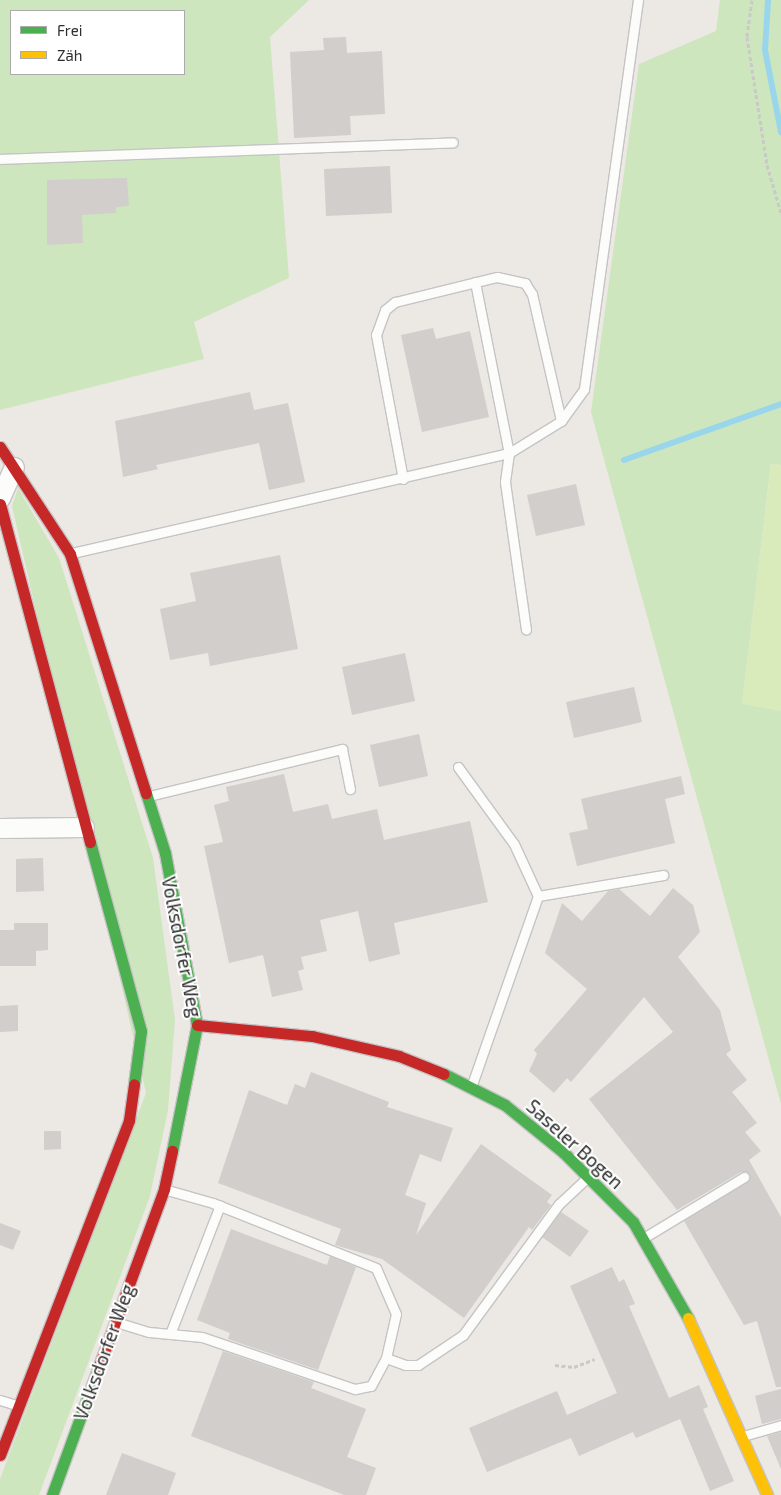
<!DOCTYPE html>
<meta charset="utf-8">
<style>
body{margin:0}
#map{position:relative;width:781px;height:1495px;overflow:hidden;background:#ece8e4;font-family:"Exo 2",sans-serif}
div>[style]{position:absolute}
.green>*{inset:0;background:#cee6be}
.pitch>*{inset:0;background:#d9eabb}
.stream>*{height:6px;margin:-3px;padding:0 3px;transform-origin:3px;border-radius:3px;background:#99d6ec}
.building>*{inset:0;background:#d1cecb}
.path>*{height:3px;margin-top:-1.5px;transform-origin:0;background:repeating-linear-gradient(90deg,#c9c9c8 0 4px,transparent 0 6.5px)}
.roads{filter:drop-shadow(1px 0 #c5c4c5) drop-shadow(-1px 0 #c5c4c5) drop-shadow(0 1px #c5c4c5) drop-shadow(0 -1px #c5c4c5)}
.lane>*{height:9px;margin:-4.5px;padding:0 4.5px;transform-origin:4.5px;border-radius:4.5px;background:#fcfcfb}
.street>*{height:19px;margin:-9.5px;padding:0 9.5px;transform-origin:9.5px;border-radius:9.5px;background:#fcfcfb}
.fast>*{height:11px;margin:-5.5px;padding:0 5.5px;transform-origin:5.5px;border-radius:5.5px;background:#4caf50}
.slow>*{height:11px;margin:-5.5px;padding:0 5.5px;transform-origin:5.5px;border-radius:5.5px;background:#ffc107}
.jam>*{height:11px;margin:-5.5px;padding:0 5.5px;transform-origin:5.5px;border-radius:5.5px;background:#c62828}
span{translate:-50% -50%;white-space:nowrap;text-align:center;line-height:1.15;-webkit-text-stroke:4px #fff;paint-order:stroke}
.street-label{font-size:19px;color:#2e2e2e}
.legend{position:absolute;left:10px;top:10px;width:175px;height:65px;box-sizing:border-box;background:#fff;border:1px solid #ababab;margin:0;padding:6px 9px;list-style:none;font-size:15px;color:#2e2e2e}
.legend li{display:flex;align-items:center;gap:10px;height:25px}
.legend b{width:25px;border:1px solid #ababab}
</style>
<div id="map">
<div class="green">
<i style="clip-path:polygon(evenodd,0 0,309px 0,270px 37px,289px 278px,194px 322px,204px 359px,0 410px,0 0,11px 11px,184px 11px,184px 74px,11px 74px,11px 11px)"></i>
<i style="clip-path:polygon(720px 0,781px 0,781px 465px,771px 464px,742px 703px,781px 711px,781px 1104px,591px 412px,639px 64px,716px 31px)"></i>
<i style="clip-path:polygon(18px 488px,59px 558px,153px 858px,175px 1020px,168px 1110px,150px 1196px,39px 1495px,0 1495px,0 1479px,146px 1093px,12px 506px)"></i>
</div>
<div class="pitch">
<i style="clip-path:polygon(771px 464px,781px 465px,781px 711px,742px 704px)"></i>
</div>
<div class="stream">
<i style="left:768px;top:0;width:50px;rotate:93.4deg"></i>
<i style="left:765px;top:50px;width:84px;rotate:79deg"></i>
<i style="left:624px;top:460px;width:167px;rotate:-19.6deg"></i>
</div>
<div class="building">
<i style="clip-path:polygon(346px 37px,347px 53px,382px 51px,385px 114px,350px 116px,351px 135px,294px 138px,290px 52px,324px 50px,323px 38px)"></i>
<i style="clip-path:polygon(390px 166px,392px 213px,326px 216px,324px 169px)"></i>
<i style="clip-path:polygon(127px 178px,129px 206px,116px 207px,116px 213px,82px 215px,83px 243px,47px 245px,47px 180px)"></i>
<i style="clip-path:polygon(433px 328px,436px 339px,470px 331px,489px 417px,422px 432px,401px 335px)"></i>
<i style="clip-path:polygon(250px 392px,254px 410px,288px 403px,305px 482px,269px 490px,259px 443px,156px 465px,158px 469px,123px 477px,115px 421px)"></i>
<i style="clip-path:polygon(576px 484px,585px 525px,536px 536px,527px 495px)"></i>
<i style="clip-path:polygon(280px 555px,298px 649px,210px 666px,208px 653px,170px 660px,160px 609px,196px 601px,190px 573px)"></i>
<i style="clip-path:polygon(405px 653px,415px 701px,352px 715px,342px 667px)"></i>
<i style="clip-path:polygon(634px 687px,642px 722px,574px 738px,566px 702px)"></i>
<i style="clip-path:polygon(419px 734px,428px 776px,379px 787px,370px 745px)"></i>
<i style="clip-path:polygon(284px 774px,293px 812px,328px 804px,332px 819px,377px 809px,384px 840px,470px 821px,488px 902px,394px 923px,400px 954px,369px 962px,358px 911px,320px 920px,327px 951px,301px 957px,304px 969px,298px 971px,303px 990px,272px 997px,263px 955px,229px 963px,204px 846px,223px 842px,214px 805px,229px 801px,226px 787px)"></i>
<i style="clip-path:polygon(681px 776px,685px 794px,665px 799px,675px 843px,577px 866px,569px 833px,588px 829px,581px 799px)"></i>
<i style="clip-path:polygon(43px 858px,44px 891px,16px 892px,16px 859px)"></i>
<i style="clip-path:polygon(673px 888px,693px 905px,700px 932px,678px 957px,720px 1010px,731px 1050px,726px 1054px,747px 1080px,732px 1092px,757px 1123px,745px 1132px,761px 1151px,749px 1160px,781px 1217px,781px 1387px,776px 1387px,757px 1321px,744px 1325px,684px 1221px,747px 1182px,749px 1173px,741px 1172px,677px 1210px,589px 1099px,673px 1032px,644px 997px,571px 1082px,567px 1078px,554px 1093px,529px 1071px,537px 1054px,534px 1050px,587px 989px,545px 953px,562px 903px,582px 921px,608px 891px,619px 889px,650px 916px)"></i>
<i style="clip-path:polygon(14px 923px,48px 923px,48px 950px,36px 951px,36px 966px,0 966px,0 930px,14px 930px)"></i>
<i style="clip-path:polygon(18px 1005px,18px 1031px,0 1032px,0 1006px)"></i>
<i style="clip-path:polygon(311px 1072px,389px 1102px,387px 1107px,453px 1128px,441px 1162px,420px 1154px,405px 1195px,426px 1203px,416px 1235px,481px 1144px,552px 1195px,547px 1202px,551px 1205px,532px 1230px,529px 1227px,464px 1318px,382px 1259px,335px 1245px,341px 1229px,218px 1183px,249px 1090px,287px 1105px,295px 1084px,305px 1088px)"></i>
<i style="clip-path:polygon(44px 1131px,61px 1131px,61px 1149px,44px 1150px)"></i>
<i style="clip-path:polygon(561px 1212px,589px 1231px,570px 1257px,542px 1237px)"></i>
<i style="clip-path:polygon(0 1223px,21px 1231px,13px 1250px,0 1245px)"></i>
<i style="clip-path:polygon(231px 1229px,327px 1265px,330px 1256px,356px 1267px,318px 1370px,228px 1339px,230px 1333px,197px 1320px)"></i>
<i style="clip-path:polygon(612px 1267px,619px 1282px,624px 1279px,635px 1304px,629px 1306px,669px 1398px,699px 1385px,708px 1407px,703px 1409px,734px 1481px,710px 1491px,680px 1419px,636px 1438px,633px 1432px,579px 1456px,571px 1438px,487px 1472px,469px 1428px,557px 1391px,567px 1415px,617px 1393px,570px 1286px)"></i>
<i style="clip-path:polygon(223px 1351px,314px 1382px,311px 1388px,366px 1409px,347px 1457px,376px 1468px,366px 1495px,344px 1495px,191px 1436px)"></i>
<i style="clip-path:polygon(781px 1389px,781px 1419px,762px 1424px,755px 1396px)"></i>
<i style="clip-path:polygon(781px 1432px,781px 1469px,767px 1436px)"></i>
<i style="clip-path:polygon(122px 1453px,176px 1473px,168px 1495px,106px 1495px)"></i>
</div>
<div class="path">
<i style="left:752px;top:0;width:37px;rotate:98deg"></i>
<i style="left:747px;top:37px;width:130px;rotate:81.1deg"></i>
<i style="left:767px;top:165px;width:50px;rotate:73.7deg"></i>
<i style="left:555px;top:1365px;width:19px;rotate:6deg"></i>
<i style="left:574px;top:1367px;width:22px;rotate:-21deg"></i>
</div>
<div class="roads">
<div class="lane">
<i style="left:0;top:159px;width:453px;rotate:-2.1deg"></i>
<i style="left:475px;top:282px;width:174px;rotate:78.8deg"></i>
<i style="left:509px;top:453px;width:29px;rotate:98deg"></i>
<i style="left:505px;top:482px;width:149px;rotate:81.9deg"></i>
<i style="left:403px;top:479px;width:147px;rotate:-100.6deg"></i>
<i style="left:376px;top:335px;width:27px;rotate:-70deg"></i>
<i style="left:385px;top:310px;width:13px;rotate:-39deg"></i>
<i style="left:395px;top:302px;width:105px;rotate:-13.8deg"></i>
<i style="left:497px;top:277px;width:29px;rotate:12deg"></i>
<i style="left:525px;top:283px;width:13px;rotate:58deg"></i>
<i style="left:532px;top:294px;width:130px;rotate:77.1deg"></i>
<i style="left:72px;top:553px;width:448px;rotate:-12.9deg"></i>
<i style="left:509px;top:453px;width:61px;rotate:-31.6deg"></i>
<i style="left:561px;top:421px;width:39px;rotate:-54deg"></i>
<i style="left:584px;top:389px;width:393px;rotate:-82.1deg"></i>
<i style="left:458px;top:767px;width:95px;rotate:54deg"></i>
<i style="left:514px;top:844px;width:57px;rotate:65.2deg"></i>
<i style="left:538px;top:896px;width:199px;rotate:109.3deg"></i>
<i style="left:149px;top:796px;width:199px;rotate:-13.7deg"></i>
<i style="left:342px;top:749px;width:41px;rotate:78.7deg"></i>
<i style="left:538px;top:896px;width:127px;rotate:-9.5deg"></i>
<i style="left:645px;top:1237px;width:116px;rotate:-31.2deg"></i>
<i style="left:116px;top:1322px;width:34px;rotate:17deg"></i>
<i style="left:149px;top:1332px;width:53px;rotate:5.4deg"></i>
<i style="left:202px;top:1337px;width:162px;rotate:18.8deg"></i>
<i style="left:355px;top:1389px;width:16px;rotate:-11deg"></i>
<i style="left:371px;top:1386px;width:32px;rotate:-62deg"></i>
<i style="left:386px;top:1358px;width:45px;rotate:-77.2deg"></i>
<i style="left:396px;top:1314px;width:50px;rotate:-113.5deg"></i>
<i style="left:376px;top:1268px;width:175px;rotate:-158.3deg"></i>
<i style="left:213px;top:1203px;width:48px;rotate:-164.2deg"></i>
<i style="left:170px;top:1334px;width:138px;rotate:-68.8deg"></i>
<i style="left:386px;top:1358px;width:20px;rotate:20deg"></i>
<i style="left:405px;top:1365px;width:13px"></i>
<i style="left:418px;top:1365px;width:54px;rotate:-33.7deg"></i>
<i style="left:463px;top:1335px;width:162px;rotate:-53.8deg"></i>
<i style="left:559px;top:1204px;width:37px;rotate:-43deg"></i>
<i style="left:0;top:1400px;width:17px;rotate:17deg"></i>
<i style="left:743px;top:1436px;width:40px;rotate:-16deg"></i>
</div>
<div class="street">
<i style="left:0;top:498px;width:34px;rotate:-66deg"></i>
<i style="left:0;top:828px;width:84px;rotate:-0.7deg"></i>
</div>
<div class="fast">
<i style="left:146px;top:793px;width:63px;rotate:72.4deg"></i>
<i style="left:165px;top:853px;width:175px;rotate:79.5deg"></i>
<i style="left:197px;top:1025px;width:128px;rotate:101.2deg"></i>
<i style="left:90px;top:842px;width:196px;rotate:74.9deg"></i>
<i style="left:141px;top:1031px;width:53px;rotate:97.5deg"></i>
<i style="left:444px;top:1074px;width:68px;rotate:26.9deg"></i>
<i style="left:505px;top:1105px;width:76px;rotate:39.1deg"></i>
<i style="left:564px;top:1153px;width:98px;rotate:45deg"></i>
<i style="left:633px;top:1222px;width:111px;rotate:60.2deg"></i>
<i style="left:52px;top:1495px;width:137px;rotate:-70deg"></i>
</div>
<div class="slow">
<i style="left:688px;top:1318px;width:194px;rotate:65.9deg"></i>
</div>
<div class="jam">
<i style="left:0;top:447px;width:128px;rotate:56.8deg"></i>
<i style="left:70px;top:554px;width:251px;rotate:72.4deg"></i>
<i style="left:0;top:504px;width:350px;rotate:75.1deg"></i>
<i style="left:197px;top:1025px;width:116px;rotate:5.5deg"></i>
<i style="left:312px;top:1036px;width:89px;rotate:12.9deg"></i>
<i style="left:399px;top:1056px;width:48px;rotate:21.8deg"></i>
<i style="left:99px;top:1366px;width:189px;rotate:-69.8deg"></i>
<i style="left:164px;top:1189px;width:39px;rotate:-78deg"></i>
<i style="left:0;top:1455px;width:359px;rotate:-68.9deg"></i>
<i style="left:129px;top:1120px;width:36px;rotate:-82deg"></i>
</div>
</div>
<div class="street-label">
<span style="left:182px;top:947px;rotate:79deg">Volksdorfer Weg</span>
<span style="left:575px;top:1144px;rotate:42deg">Saseler Bogen</span>
<span style="left:104px;top:1352px;rotate:-70deg">Volksdorfer Weg</span>
</div>
<ul class="legend">
<li><b style="height:6px;background:#4caf50"></b>Frei</li>
<li><b style="height:6px;background:#ffc107"></b>Zäh</li>
</ul>
</div>
